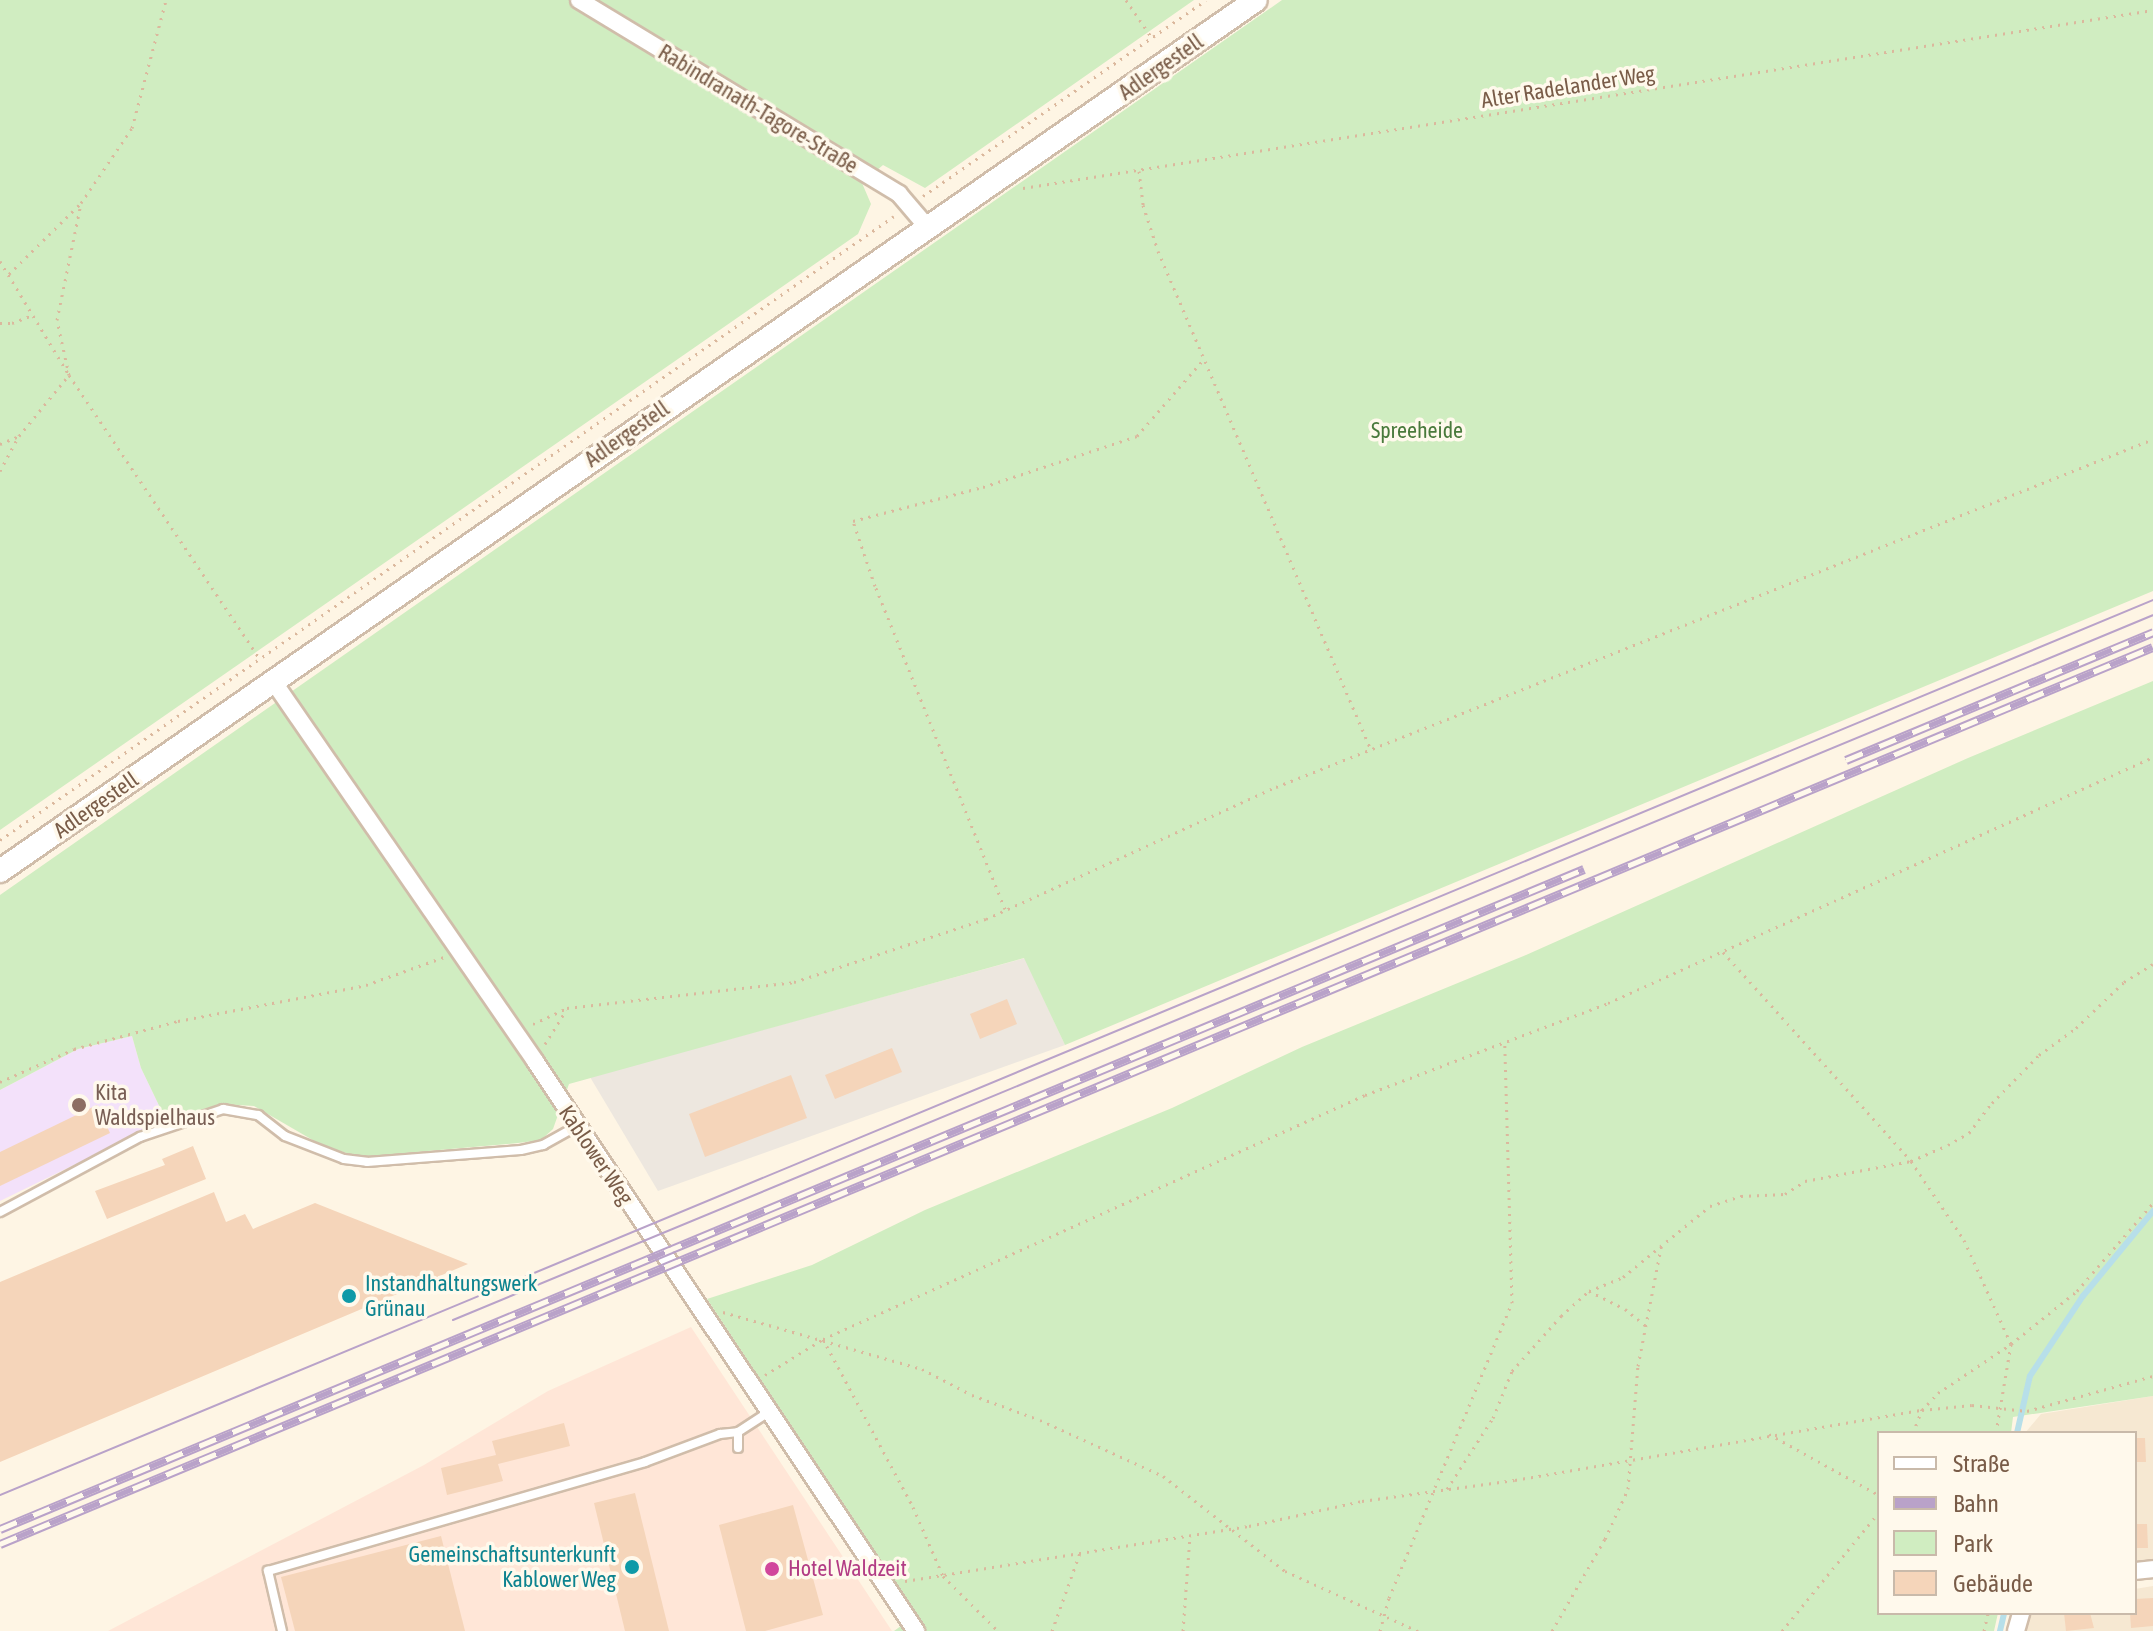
<!DOCTYPE html>
<meta charset="utf-8">
<style>
body{margin:0}
#map{position:relative;width:2153px;height:1631px;overflow:hidden;background:#fef5e4;font-family:"Asap Condensed",sans-serif}
div>[style]{position:absolute}
.residential>*{inset:0;background:#f6e8d2}
.commercial>*{inset:0;background:#ffe6d7}
.industrial>*{inset:0;background:#ede7df}
.education>*{inset:0;background:#f3e1fa}
.green>*{inset:0;background:#d0edc1}
.stream>*{height:6px;margin:-3px;padding:0 3px;transform-origin:3px;border-radius:3px;background:#b7dfe9}
.building>*{inset:0;background:#f5d5ba}
.path>*{height:3px;margin-top:-1.5px;transform-origin:0;background:repeating-linear-gradient(90deg,#dbb89d 0 2px,transparent 0 8px)}
.roads{filter:drop-shadow(2px 0 #d0bdaa) drop-shadow(-2px 0 #d0bdaa) drop-shadow(0 2px #d0bdaa) drop-shadow(0 -2px #d0bdaa)}
.service>*{height:8px;margin:-4px;padding:0 4px;transform-origin:4px;border-radius:4px;background:#fff}
.minor>*{height:16px;margin:-8px;padding:0 8px;transform-origin:8px;border-radius:8px;background:#fff}
.secondary>*{height:22px;margin:-11px;padding:0 11px;transform-origin:11px;border-radius:11px;background:#fff}
.tram>*{height:2px;margin:-1px;padding:0 1px;transform-origin:1px;border-radius:1px;background:#b9a2c9}
.rail>*{height:9px;margin-top:-4.5px;transform-origin:0;background:repeating-linear-gradient(90deg,#fff9ec 0 18px,#b9a2c9 0 36px);box-sizing:border-box;border-block:2px solid #b9a2c9}
.dots>*{width:22px;height:22px;translate:-50% -50%;box-sizing:border-box;border:4px solid #fff9ec;border-radius:50%}
span{translate:-50% -50%;white-space:nowrap;text-align:center;line-height:1.15;-webkit-text-stroke:7px #fff9ec;paint-order:stroke}
.street-label{font-size:22px;color:#795c48}
.park-label{font-size:22px;color:#4a7a3c}
.education-label{font-size:22px;color:#785e54}
.left{translate:0 -50%;text-align:left}
.culture-label{font-size:22px;color:#0d838f}
.right{translate:-100% -50%;text-align:right}
.hotel-label{font-size:22px;color:#b23c85}
.legend{position:absolute;left:1877px;top:1431px;width:260px;height:184px;box-sizing:border-box;background:#fff9ec;border:2px solid #c9baaa;margin:0;padding:10px 14px;list-style:none;font-size:24px;color:#795c48}
.legend li{display:flex;align-items:center;gap:16px;height:40px}
.legend b{width:40px;border:2px solid #c9baaa}
</style>
<div id="map">
<div class="residential">
<i style="clip-path:polygon(2153px 1396px,2153px 1560px,2135px 1562px,2135px 1433px,2025px 1433px,2041px 1414px)"></i>
<i style="clip-path:polygon(2153px 1586px,2153px 1631px,2023px 1631px,2029px 1613px,2135px 1613px,2135px 1589px)"></i>
</div>
<div class="commercial">
<i style="clip-path:polygon(691px 1327px,892px 1631px,108px 1631px,424px 1465px,548px 1391px)"></i>
</div>
<div class="industrial">
<i style="clip-path:polygon(1025px 958px,1065px 1045px,658px 1191px,590px 1077px)"></i>
</div>
<div class="education">
<i style="clip-path:polygon(132px 1036px,141px 1068px,166px 1120px,0 1201px,0 1090px,78px 1049px)"></i>
</div>
<div class="green">
<i style="clip-path:polygon(0 0,1194px 0,925px 188px,883px 165px,862px 183px,871px 204px,858px 234px,0 830px)"></i>
<i style="clip-path:polygon(1282px 0,2153px 0,2153px 591px,1065px 1045px,1024px 958px,569px 1084px,553px 1129px,541px 1140px,518px 1143px,360px 1157px,323px 1146px,254px 1106px,221px 1104px,166px 1120px,141px 1068px,132px 1036px,78px 1049px,0 1090px,0 895px)"></i>
<i style="clip-path:polygon(2153px 681px,2153px 1396px,2013px 1417px,2011px 1433px,1879px 1433px,1879px 1613px,1998px 1613px,1994px 1631px,894px 1631px,916px 1615px,707px 1299px,812px 1265px,925px 1210px,1172px 1108px,1302px 1047px,1526px 955px,1968px 758px)"></i>
</div>
<div class="stream">
<i style="left:2017px;top:1433px;width:58px;rotate:-77.2deg"></i>
<i style="left:2030px;top:1376px;width:96px;rotate:-56.5deg"></i>
<i style="left:2083px;top:1296px;width:110px;rotate:-50.5deg"></i>
<i style="left:2000px;top:1631px;width:18px;rotate:-77deg"></i>
</div>
<div class="building">
<i style="clip-path:polygon(1007px 999px,1017px 1024px,980px 1039px,970px 1014px)"></i>
<i style="clip-path:polygon(892px 1048px,902px 1072px,835px 1099px,825px 1075px)"></i>
<i style="clip-path:polygon(791px 1075px,807px 1118px,705px 1157px,689px 1114px)"></i>
<i style="clip-path:polygon(97px 1105px,110px 1133px,0 1186px,0 1152px)"></i>
<i style="clip-path:polygon(193px 1146px,206px 1179px,107px 1219px,95px 1191px,165px 1165px,162px 1159px)"></i>
<i style="clip-path:polygon(214px 1192px,226px 1222px,245px 1214px,253px 1229px,315px 1203px,468px 1264px,0 1462px,0 1282px)"></i>
<i style="clip-path:polygon(564px 1423px,570px 1446px,498px 1464px,503px 1481px,447px 1495px,441px 1468px,496px 1455px,492px 1441px)"></i>
<i style="clip-path:polygon(2135px 1438px,2145px 1438px,2146px 1462px,2135px 1462px)"></i>
<i style="clip-path:polygon(635px 1493px,669px 1631px,625px 1631px,594px 1503px)"></i>
<i style="clip-path:polygon(793px 1505px,823px 1615px,765px 1631px,746px 1631px,719px 1525px)"></i>
<i style="clip-path:polygon(2135px 1524px,2147px 1524px,2148px 1548px,2135px 1548px)"></i>
<i style="clip-path:polygon(441px 1536px,465px 1631px,295px 1631px,281px 1577px)"></i>
<i style="clip-path:polygon(2153px 1598px,2153px 1626px,2131px 1628px,2130px 1613px,2135px 1613px,2135px 1599px)"></i>
<i style="clip-path:polygon(2064px 1613px,2090px 1613px,2094px 1628px,2066px 1631px)"></i>
</div>
<div class="path">
<i style="left:1126px;top:0;width:46px;rotate:55.6deg"></i>
<i style="left:1139px;top:171px;width:34px;rotate:83deg"></i>
<i style="left:1143px;top:205px;width:48px;rotate:71.9deg"></i>
<i style="left:1158px;top:251px;width:543px;rotate:66.88deg"></i>
<i style="left:1023px;top:188px;width:1144px;rotate:-8.95deg"></i>
<i style="left:923px;top:196px;width:344px;rotate:-34.7deg"></i>
<i style="left:0;top:261px;width:133px;rotate:58.8deg"></i>
<i style="left:69px;top:375px;width:342px;rotate:56.1deg"></i>
<i style="left:9px;top:274px;width:101px;rotate:-44.6deg"></i>
<i style="left:0;top:323px;width:12px"></i>
<i style="left:12px;top:323px;width:22px;rotate:-21deg"></i>
<i style="left:0;top:444px;width:21px;rotate:-23deg"></i>
<i style="left:0;top:471px;width:40px;rotate:-62deg"></i>
<i style="left:19px;top:436px;width:79px;rotate:-50.7deg"></i>
<i style="left:69px;top:375px;width:56px;rotate:-102.3deg"></i>
<i style="left:57px;top:320px;width:119px;rotate:-78.4deg"></i>
<i style="left:81px;top:203px;width:91px;rotate:-55.8deg"></i>
<i style="left:132px;top:128px;width:132px;rotate:-75.1deg"></i>
<i style="left:0;top:840px;width:1090px;rotate:-34.91deg"></i>
<i style="left:1005px;top:909px;width:348px;rotate:-111.9deg"></i>
<i style="left:875px;top:586px;width:69px;rotate:-108.7deg"></i>
<i style="left:853px;top:521px;width:134px;rotate:-14.7deg"></i>
<i style="left:983px;top:487px;width:162px;rotate:-18.3deg"></i>
<i style="left:1137px;top:436px;width:102px;rotate:-49deg"></i>
<i style="left:1723px;top:952px;width:281px;rotate:48deg"></i>
<i style="left:1911px;top:1161px;width:95px;rotate:56.1deg"></i>
<i style="left:1964px;top:1240px;width:114px;rotate:65.7deg"></i>
<i style="left:2011px;top:1344px;width:90px;rotate:99.6deg"></i>
<i style="left:533px;top:1024px;width:38px;rotate:-25deg"></i>
<i style="left:567px;top:1008px;width:228px;rotate:-6.5deg"></i>
<i style="left:794px;top:982px;width:202px;rotate:-18.2deg"></i>
<i style="left:986px;top:919px;width:319px;rotate:-24.5deg"></i>
<i style="left:1276px;top:787px;width:944px;rotate:-21.64deg"></i>
<i style="left:545px;top:1044px;width:40px;rotate:-58deg"></i>
<i style="left:0;top:1082px;width:81px;rotate:-24deg"></i>
<i style="left:74px;top:1049px;width:108px;rotate:-15.1deg"></i>
<i style="left:178px;top:1021px;width:191px;rotate:-10.8deg"></i>
<i style="left:366px;top:985px;width:83px;rotate:-19.7deg"></i>
<i style="left:1589px;top:1291px;width:40px;rotate:26.6deg"></i>
<i style="left:1625px;top:1309px;width:26px;rotate:39deg"></i>
<i style="left:723px;top:1312px;width:207px;rotate:16deg"></i>
<i style="left:922px;top:1369px;width:56px;rotate:27.5deg"></i>
<i style="left:972px;top:1395px;width:72px;rotate:20.2deg"></i>
<i style="left:1040px;top:1420px;width:135px;rotate:24.5deg"></i>
<i style="left:1163px;top:1476px;width:155px;rotate:37.9deg"></i>
<i style="left:1285px;top:1571px;width:146px;rotate:24.3deg"></i>
<i style="left:823px;top:1339px;width:191px;rotate:61.8deg"></i>
<i style="left:913px;top:1507px;width:75px;rotate:66.5deg"></i>
<i style="left:943px;top:1576px;width:78px;rotate:45deg"></i>
<i style="left:765px;top:1375px;width:68px;rotate:-31.8deg"></i>
<i style="left:823px;top:1339px;width:594px;rotate:-24.24deg"></i>
<i style="left:1365px;top:1095px;width:260px;rotate:-20.7deg"></i>
<i style="left:1608px;top:1003px;width:598px;rotate:-24.29deg"></i>
<i style="left:1913px;top:1433px;width:25px;rotate:-69deg"></i>
<i style="left:1922px;top:1410px;width:50px;rotate:-5.7deg"></i>
<i style="left:1972px;top:1405px;width:55px;rotate:6.2deg"></i>
<i style="left:2027px;top:1411px;width:131px;rotate:-15.5deg"></i>
<i style="left:1769px;top:1434px;width:126px;rotate:29deg"></i>
<i style="left:1447px;top:1489px;width:85px;rotate:-57.1deg"></i>
<i style="left:1493px;top:1418px;width:51px;rotate:-68deg"></i>
<i style="left:1512px;top:1371px;width:74px;rotate:-48.3deg"></i>
<i style="left:1561px;top:1316px;width:38px;rotate:-42deg"></i>
<i style="left:1589px;top:1291px;width:37px;rotate:-22deg"></i>
<i style="left:1623px;top:1277px;width:112px;rotate:-39.2deg"></i>
<i style="left:1710px;top:1206px;width:33px;rotate:-18deg"></i>
<i style="left:1741px;top:1196px;width:44px;rotate:-2.6deg"></i>
<i style="left:1785px;top:1194px;width:24px;rotate:-33deg"></i>
<i style="left:1805px;top:1181px;width:108px;rotate:-10.7deg"></i>
<i style="left:1911px;top:1161px;width:40px;rotate:-23.4deg"></i>
<i style="left:1948px;top:1145px;width:24px;rotate:-30deg"></i>
<i style="left:1969px;top:1133px;width:38px;rotate:-53deg"></i>
<i style="left:1992px;top:1103px;width:67px;rotate:-45.6deg"></i>
<i style="left:2039px;top:1055px;width:46px;rotate:-36.1deg"></i>
<i style="left:2076px;top:1028px;width:66px;rotate:-43.8deg"></i>
<i style="left:2124px;top:982px;width:34px;rotate:-32deg"></i>
<i style="left:905px;top:1581px;width:348px;rotate:-9.1deg"></i>
<i style="left:1249px;top:1526px;width:116px;rotate:-12.5deg"></i>
<i style="left:1362px;top:1501px;width:154px;rotate:-7.8deg"></i>
<i style="left:1515px;top:1480px;width:413px;rotate:-9.8deg"></i>
<i style="left:1922px;top:1410px;width:23px;rotate:-47deg"></i>
<i style="left:1938px;top:1393px;width:88px;rotate:-33.9deg"></i>
<i style="left:2011px;top:1344px;width:85px;rotate:-38.8deg"></i>
<i style="left:2077px;top:1291px;width:116px;rotate:-49.2deg"></i>
<i style="left:1052px;top:1631px;width:83px;rotate:-70.3deg"></i>
<i style="left:1183px;top:1631px;width:95px;rotate:-85.8deg"></i>
<i style="left:1380px;top:1631px;width:34px;rotate:-75deg"></i>
<i style="left:1389px;top:1598px;width:320px;rotate:-67.4deg"></i>
<i style="left:1512px;top:1303px;width:258px;rotate:-91.6deg"></i>
<i style="left:1552px;top:1631px;width:106px;rotate:-60.1deg"></i>
<i style="left:1605px;top:1539px;width:55px;rotate:-65.3deg"></i>
<i style="left:1628px;top:1489px;width:123px;rotate:-85.4deg"></i>
<i style="left:1638px;top:1366px;width:125px;rotate:-79deg"></i>
<i style="left:1782px;top:1631px;width:154px;rotate:-50.8deg"></i>
<i style="left:1984px;top:1631px;width:18px;rotate:-77deg"></i>
</div>
<div class="roads">
<div class="service">
<i style="left:0;top:1212px;width:159px;rotate:-28.2deg"></i>
<i style="left:140px;top:1137px;width:88px;rotate:-18.6deg"></i>
<i style="left:223px;top:1109px;width:36px;rotate:10deg"></i>
<i style="left:258px;top:1115px;width:34px;rotate:38deg"></i>
<i style="left:285px;top:1136px;width:63px;rotate:21.3deg"></i>
<i style="left:344px;top:1159px;width:23px;rotate:7deg"></i>
<i style="left:367px;top:1162px;width:154px;rotate:-4.5deg"></i>
<i style="left:521px;top:1150px;width:23px;rotate:-13deg"></i>
<i style="left:543px;top:1145px;width:39px;rotate:-29deg"></i>
<i style="left:738px;top:1432px;width:16px;rotate:90deg"></i>
<i style="left:282px;top:1631px;width:62px;rotate:-103.1deg"></i>
<i style="left:268px;top:1571px;width:392px;rotate:-16.1deg"></i>
<i style="left:645px;top:1462px;width:80px;rotate:-20.5deg"></i>
<i style="left:720px;top:1434px;width:18px;rotate:-6deg"></i>
<i style="left:738px;top:1432px;width:37px;rotate:-33deg"></i>
</div>
<div class="minor">
<i style="left:579px;top:0;width:374px;rotate:31.2deg"></i>
<i style="left:899px;top:194px;width:45px;rotate:49.5deg"></i>
<i style="left:273px;top:681px;width:462px;rotate:55.4deg"></i>
<i style="left:535px;top:1061px;width:686px;rotate:56.24deg"></i>
<i style="left:2135px;top:1571px;width:18px;rotate:-6deg"></i>
<i style="left:2016px;top:1631px;width:19px;rotate:-74deg"></i>
</div>
<div class="secondary">
<i style="left:0;top:871px;width:1528px;rotate:-34.74deg"></i>
</div>
</div>
<div class="tram">
<i style="left:453px;top:1320px;width:1840px;rotate:-22.52deg"></i>
<i style="left:0;top:1495px;width:2332px;rotate:-22.57deg"></i>
</div>
<div class="rail">
<i style="left:1846px;top:760px;width:333px;rotate:-22.6deg"></i>
<i style="left:0;top:1529px;width:1716px;rotate:-22.62deg"></i>
<i style="left:0;top:1544px;width:2332px;rotate:-22.62deg"></i>
</div>
<div class="dots">
<i style="left:79px;top:1105px;background:#8d6e63"></i>
<i style="left:349px;top:1296px;background:#0f9aa8"></i>
<i style="left:632px;top:1567px;background:#0f9aa8"></i>
<i style="left:772px;top:1569px;background:#d1479c"></i>
</div>
<div class="street-label">
<span style="left:1161px;top:67px;rotate:-35deg">Adlergestell</span>
<span style="left:1568px;top:87px;rotate:-9deg">Alter Radelander Weg</span>
<span style="left:758px;top:109px;rotate:31deg">Rabindranath-Tagore-Straße</span>
<span style="left:627px;top:434px;rotate:-35deg">Adlergestell</span>
<span style="left:96px;top:805px;rotate:-35deg">Adlergestell</span>
<span style="left:596px;top:1155px;rotate:56deg">Kablower Weg</span>
</div>
<div class="park-label">
<span style="left:1417px;top:431px">Spreeheide</span>
</div>
<div class="education-label">
<span class="left" style="left:95px;top:1105px">Kita<br>Waldspielhaus</span>
</div>
<div class="culture-label">
<span class="left" style="left:365px;top:1296px">Instandhaltungswerk<br>Grünau</span>
<span class="right" style="left:616px;top:1567px">Gemeinschaftsunterkunft<br>Kablower Weg</span>
</div>
<div class="hotel-label">
<span class="left" style="left:788px;top:1569px">Hotel Waldzeit</span>
</div>
<ul class="legend">
<li><b style="height:10px;background:#fff"></b>Straße</li>
<li><b style="height:10px;background:#b9a2c9"></b>Bahn</li>
<li><b style="height:22px;background:#d0edc1"></b>Park</li>
<li><b style="height:22px;background:#f5d5ba"></b>Gebäude</li>
</ul>
</div>
